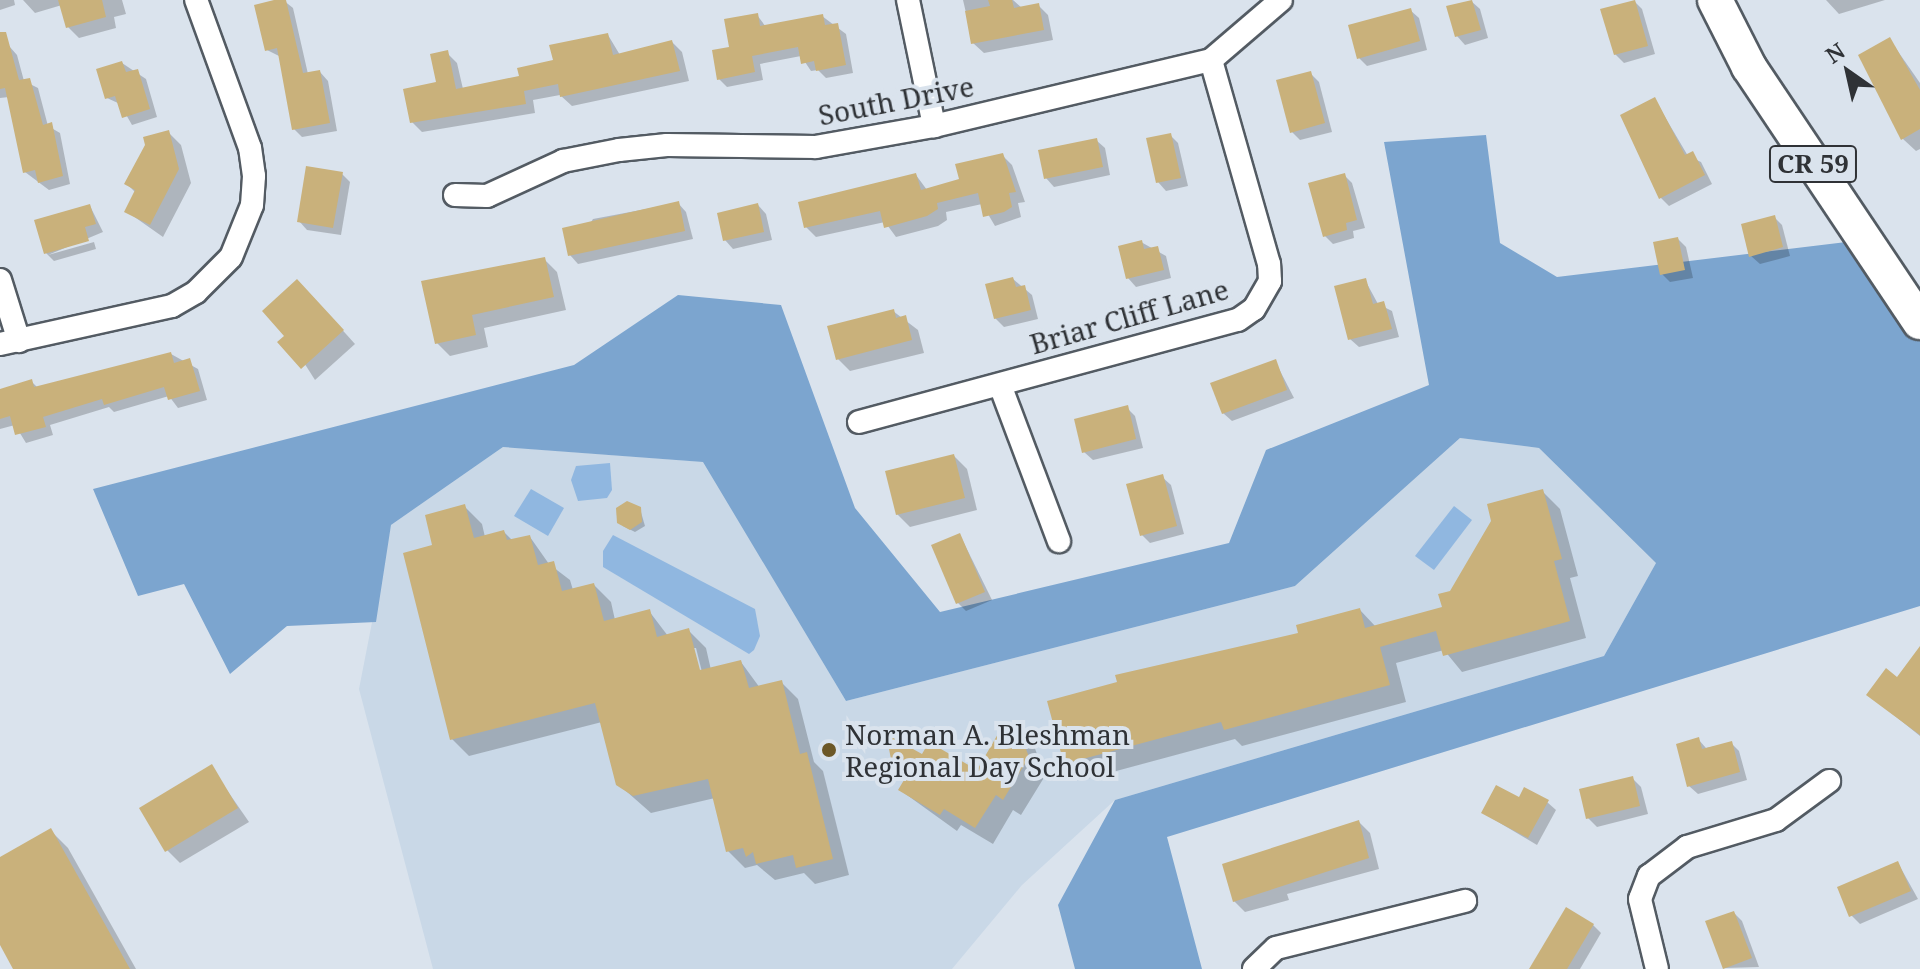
<!DOCTYPE html>
<style>
body{margin:0}
#map{position:relative;width:1920px;height:969px;overflow:hidden;background:#dae3ed;font-family:"Noto Serif",serif}
div>[style]{position:absolute}
.built>*{inset:0;background:#c9d8e7}
.green>*{inset:0;background:#90b7e0}
.forest>*{inset:0;background:#7ca5cf}
.shadow>*{inset:0;background:#0003}
.building>*{inset:0;background:#c9b17b}
.roads{filter:drop-shadow(2px 0 #535b63) drop-shadow(-2px 0 #535b63) drop-shadow(0 2px #535b63) drop-shadow(0 -2px #535b63)}
.street>*{height:22px;margin:-11px;padding:0 11px;transform-origin:11px;border-radius:11px;background:#fff}
.primary>*{height:34px;margin:-17px;padding:0 17px;transform-origin:17px;border-radius:17px;background:#fff}
.dots>*{width:22px;height:22px;translate:-50% -50%;box-sizing:border-box;border:4px solid #dae3ed;border-radius:50%}
span{translate:-50% -50%;white-space:nowrap;text-align:center;line-height:1.15;-webkit-text-stroke:8px #dae3ed;paint-order:stroke}
.shield-label span{padding:2px 6px;background:#dae3ed;border:2px solid;border-radius:6px;-webkit-text-stroke-width:0}
.shield-label{font-size:26px;color:#2f3236;font-weight:700}
.street-label{font-size:28px;color:#2f3236}
.poi-label{font-size:28px;color:#2f3236}
.left{translate:0 -50%;text-align:left}
.north{position:absolute;left:1808px;top:32px;width:80px;height:80px;-webkit-text-stroke:6px #dae3ed;paint-order:stroke;rotate:326deg;font-size:22px;font-weight:700;line-height:32px;text-align:center;color:#2f3236}
.north::after{content:'';display:block;margin:auto;width:28px;height:36px;background:#2f3236;clip-path:polygon(50% 0,100% 100%,50% 72%,0 100%)}
</style>
<div id="map">
<div class="built">
<i style="clip-path:polygon(1460px 438px,1539px 448px,1656px 563px,1604px 656px,1115px 800px,1022px 885px,952px 969px,433px 969px,359px 689px,391px 525px,503px 447px,704px 462px,846px 701px,1295px 586px)"></i>
</div>
<div class="green">
<i style="clip-path:polygon(610px 463px,612px 490px,607px 498px,578px 501px,571px 480px,576px 466px)"></i>
<i style="clip-path:polygon(531px 489px,564px 508px,548px 536px,514px 516px)"></i>
<i style="clip-path:polygon(1454px 506px,1472px 520px,1434px 570px,1415px 556px)"></i>
<i style="clip-path:polygon(613px 535px,755px 609px,760px 636px,754px 650px,749px 654px,603px 567px,603px 551px)"></i>
</div>
<div class="forest">
<i style="clip-path:polygon(1486px 135px,1500px 243px,1557px 277px,1863px 240px,1920px 322px,1920px 606px,1167px 837px,1202px 969px,1075px 969px,1058px 905px,1115px 800px,1604px 656px,1656px 563px,1539px 448px,1460px 438px,1295px 586px,846px 701px,703px 462px,503px 447px,391px 525px,376px 622px,287px 626px,230px 674px,184px 584px,138px 596px,93px 489px,574px 365px,678px 295px,781px 305px,855px 508px,940px 612px,1229px 543px,1266px 450px,1429px 385px,1384px 142px)"></i>
</div>
<div class="shadow">
<i style="clip-path:polygon(0 0,14px 0,15px 5px,0 10px)"></i>
<i style="clip-path:polygon(23px 0,122px 0,126px 14px,114px 17px,116px 28px,79px 38px,68px 27px,62px 5px,35px 13px)"></i>
<i style="clip-path:polygon(283px 0,293px 8px,308px 74px,320px 72px,328px 81px,337px 131px,302px 137px,294px 129px,281px 57px,267px 50px)"></i>
<i style="clip-path:polygon(963px 0,1013px 0,1022px 8px,1038px 5px,1048px 15px,1053px 40px,984px 53px,973px 43px)"></i>
<i style="clip-path:polygon(1826px 0,1885px 0,1839px 14px)"></i>
<i style="clip-path:polygon(1471px 1px,1480px 9px,1488px 38px,1465px 45px,1457px 36px)"></i>
<i style="clip-path:polygon(1634px 1px,1642px 9px,1655px 54px,1624px 63px,1615px 54px)"></i>
<i style="clip-path:polygon(1410px 10px,1419px 18px,1427px 50px,1367px 66px,1359px 58px)"></i>
<i style="clip-path:polygon(757px 15px,766px 27px,822px 16px,846px 34px,853px 73px,826px 78px,818px 70px,811px 71px,801px 56px,760px 64px,763px 80px,727px 87px,719px 79px,731px 48px)"></i>
<i style="clip-path:polygon(608px 35px,620px 55px,672px 42px,682px 52px,689px 81px,572px 106px,560px 95px,533px 100px,535px 113px,422px 132px,412px 122px,439px 84px,447px 53px,457px 63px,463px 89px,521px 77px)"></i>
<i style="clip-path:polygon(1890px 40px,1920px 83px,1920px 149px,1916px 151px,1903px 139px)"></i>
<i style="clip-path:polygon(9px 46px,17px 55px,24px 81px,38px 88px,48px 126px,60px 133px,70px 184px,49px 190px,25px 172px,9px 97px,0 98px,0 49px)"></i>
<i style="clip-path:polygon(122px 63px,146px 79px,157px 117px,132px 125px,120px 104px,107px 98px)"></i>
<i style="clip-path:polygon(1310px 73px,1319px 82px,1332px 132px,1300px 140px,1292px 132px)"></i>
<i style="clip-path:polygon(1655px 100px,1688px 156px,1701px 162px,1712px 184px,1669px 206px,1661px 198px)"></i>
<i style="clip-path:polygon(168px 132px,181px 145px,191px 183px,163px 237px,126px 211px,136px 193px,127px 184px)"></i>
<i style="clip-path:polygon(1170px 135px,1178px 143px,1188px 186px,1166px 191px,1158px 182px)"></i>
<i style="clip-path:polygon(1096px 140px,1105px 148px,1110px 175px,1054px 187px,1046px 178px)"></i>
<i style="clip-path:polygon(1002px 155px,1012px 165px,1025px 202px,1018px 203px,1021px 217px,995px 226px,982px 204px,946px 212px,947px 220px,938px 226px,896px 237px,885px 222px,816px 237px,806px 227px,916px 175px,927px 190px,961px 180px)"></i>
<i style="clip-path:polygon(342px 174px,350px 182px,341px 235px,307px 230px,299px 221px)"></i>
<i style="clip-path:polygon(1344px 175px,1352px 183px,1365px 228px,1353px 231px,1354px 238px,1333px 244px,1325px 236px)"></i>
<i style="clip-path:polygon(678px 203px,686px 212px,693px 239px,578px 264px,570px 255px,593px 219px)"></i>
<i style="clip-path:polygon(758px 205px,766px 214px,772px 240px,733px 249px,725px 240px)"></i>
<i style="clip-path:polygon(90px 206px,103px 232px,48px 255px,94px 242px,96px 249px,54px 261px,46px 253px)"></i>
<i style="clip-path:polygon(1774px 217px,1782px 225px,1790px 256px,1760px 264px,1751px 256px)"></i>
<i style="clip-path:polygon(1678px 239px,1686px 247px,1693px 278px,1670px 282px,1662px 274px)"></i>
<i style="clip-path:polygon(1141px 242px,1166px 256px,1171px 278px,1136px 287px,1128px 278px)"></i>
<i style="clip-path:polygon(544px 259px,557px 272px,566px 310px,484px 328px,488px 347px,450px 356px,437px 343px,424px 283px)"></i>
<i style="clip-path:polygon(1013px 279px,1032px 295px,1038px 319px,1004px 327px,995px 318px)"></i>
<i style="clip-path:polygon(1365px 280px,1378px 304px,1392px 311px,1399px 337px,1359px 347px,1350px 339px)"></i>
<i style="clip-path:polygon(310px 294px,355px 344px,315px 380px,287px 336px)"></i>
<i style="clip-path:polygon(893px 311px,918px 330px,924px 353px,850px 371px,837px 358px)"></i>
<i style="clip-path:polygon(171px 354px,198px 369px,207px 400px,178px 408px,169px 396px,114px 412px,109px 407px,50px 425px,53px 435px,26px 443px,15px 425px,0 429px,0 391px,32px 382px,38px 388px)"></i>
<i style="clip-path:polygon(1275px 361px,1294px 398px,1232px 421px,1223px 413px)"></i>
<i style="clip-path:polygon(1127px 408px,1135px 416px,1143px 448px,1093px 460px,1084px 452px)"></i>
<i style="clip-path:polygon(954px 456px,967px 469px,977px 510px,910px 527px,897px 514px)"></i>
<i style="clip-path:polygon(1162px 477px,1171px 485px,1184px 534px,1150px 543px,1142px 535px)"></i>
<i style="clip-path:polygon(1543px 492px,1560px 509px,1578px 576px,1570px 578px,1586px 638px,1462px 672px,1444px 650px,1396px 663px,1406px 702px,1242px 746px,1235px 739px,1083px 780px,1066px 763px,1300px 634px,1360px 610px,1376px 627px,1444px 609px,1451px 593px)"></i>
<i style="clip-path:polygon(evenodd,465px 507px,482px 524px,485px 537px,504px 532px,513px 541px,530px 537px,549px 564px,570px 580px,573px 590px,594px 585px,611px 602px,615px 620px,649px 611px,668px 636px,689px 631px,706px 648px,711px 670px,741px 662px,760px 688px,781px 682px,798px 699px,814px 762px,823px 771px,849px 875px,815px 884px,804px 873px,775px 880px,757px 865px,745px 868px,728px 851px,715px 798px,651px 813px,618px 784px,602px 722px,469px 756px,452px 739px,435px 546px,465px 507px,692px 648px,696px 648px,704px 680px,700px 681px,692px 648px)"></i>
<i style="clip-path:polygon(640px 509px,645px 526px,635px 532px,623px 526px)"></i>
<i style="clip-path:polygon(960px 535px,992px 600px,966px 611px,958px 603px)"></i>
<i style="clip-path:polygon(1920px 656px,1920px 736px,1869px 695px,1898px 680px)"></i>
<i style="clip-path:polygon(1015px 725px,1033px 743px,1045px 776px,1021px 815px,1013px 810px,993px 844px,961px 825px,957px 831px,900px 790px,905px 782px,896px 773px,923px 757px,978px 772px)"></i>
<i style="clip-path:polygon(1698px 739px,1706px 748px,1731px 743px,1739px 751px,1747px 780px,1698px 794px,1689px 786px)"></i>
<i style="clip-path:polygon(211px 767px,249px 822px,180px 863px,167px 850px)"></i>
<i style="clip-path:polygon(1632px 778px,1641px 787px,1648px 814px,1597px 827px,1588px 818px)"></i>
<i style="clip-path:polygon(1520px 800px,1547px 802px,1556px 810px,1537px 845px,1483px 813px)"></i>
<i style="clip-path:polygon(1359px 822px,1370px 833px,1379px 869px,1287px 894px,1289px 900px,1245px 912px,1234px 901px)"></i>
<i style="clip-path:polygon(51px 831px,68px 848px,136px 969px,16px 969px,0 941px,0 860px)"></i>
<i style="clip-path:polygon(1898px 863px,1918px 899px,1860px 924px,1851px 915px)"></i>
<i style="clip-path:polygon(1734px 913px,1742px 921px,1759px 967px,1725px 968px)"></i>
<i style="clip-path:polygon(1593px 925px,1601px 933px,1580px 969px,1535px 969px)"></i>
</div>
<div class="building">
<i style="clip-path:polygon(58px 0,102px 0,106px 17px,66px 28px)"></i>
<i style="clip-path:polygon(274px 0,286px 0,303px 73px,320px 70px,330px 123px,292px 130px,277px 48px,265px 51px,254px 5px)"></i>
<i style="clip-path:polygon(988px 0,1012px 0,1014px 8px,1039px 3px,1044px 30px,971px 44px,965px 11px,990px 6px)"></i>
<i style="clip-path:polygon(1472px 0,1481px 30px,1455px 37px,1446px 6px)"></i>
<i style="clip-path:polygon(1635px 0,1648px 46px,1614px 55px,1600px 9px)"></i>
<i style="clip-path:polygon(1411px 8px,1420px 41px,1357px 59px,1348px 25px)"></i>
<i style="clip-path:polygon(758px 13px,760px 26px,823px 14px,825px 25px,838px 23px,846px 65px,816px 71px,814px 61px,801px 64px,798px 47px,752px 56px,755px 72px,717px 80px,712px 50px,729px 47px,724px 19px)"></i>
<i style="clip-path:polygon(0 32px,6px 32px,19px 80px,30px 78px,43px 125px,52px 122px,63px 176px,38px 183px,35px 170px,23px 173px,5px 88px,0 89px)"></i>
<i style="clip-path:polygon(608px 33px,613px 55px,672px 40px,680px 71px,560px 97px,558px 84px,524px 91px,526px 104px,410px 123px,403px 89px,436px 82px,430px 54px,448px 50px,456px 89px,519px 76px,517px 68px,553px 60px,549px 45px)"></i>
<i style="clip-path:polygon(1890px 37px,1920px 90px,1920px 129px,1901px 140px,1858px 55px)"></i>
<i style="clip-path:polygon(122px 61px,126px 72px,138px 69px,150px 109px,122px 118px,115px 96px,105px 99px,96px 69px)"></i>
<i style="clip-path:polygon(1311px 71px,1325px 123px,1290px 133px,1276px 80px)"></i>
<i style="clip-path:polygon(1655px 97px,1685px 155px,1693px 151px,1705px 175px,1659px 199px,1620px 115px)"></i>
<i style="clip-path:polygon(169px 130px,179px 169px,150px 225px,124px 212px,135px 190px,124px 184px,145px 145px,143px 137px)"></i>
<i style="clip-path:polygon(1171px 133px,1181px 178px,1156px 183px,1146px 138px)"></i>
<i style="clip-path:polygon(1097px 138px,1103px 167px,1044px 179px,1038px 150px)"></i>
<i style="clip-path:polygon(1003px 153px,1016px 192px,1009px 193px,1012px 207px,1004px 212px,983px 217px,978px 193px,937px 203px,938px 209px,927px 216px,884px 228px,880px 211px,804px 228px,798px 202px,916px 173px,921px 190px,959px 179px,955px 164px)"></i>
<i style="clip-path:polygon(306px 166px,343px 172px,333px 228px,297px 222px)"></i>
<i style="clip-path:polygon(1345px 173px,1357px 220px,1346px 223px,1347px 230px,1323px 237px,1308px 183px)"></i>
<i style="clip-path:polygon(679px 201px,685px 231px,568px 256px,562px 228px)"></i>
<i style="clip-path:polygon(758px 203px,764px 232px,723px 241px,717px 213px)"></i>
<i style="clip-path:polygon(90px 204px,96px 224px,85px 227px,89px 241px,44px 254px,34px 220px)"></i>
<i style="clip-path:polygon(1775px 215px,1783px 247px,1749px 257px,1741px 224px)"></i>
<i style="clip-path:polygon(1678px 237px,1685px 270px,1660px 275px,1653px 242px)"></i>
<i style="clip-path:polygon(1142px 240px,1144px 249px,1158px 246px,1164px 270px,1126px 279px,1118px 246px)"></i>
<i style="clip-path:polygon(545px 257px,554px 297px,472px 315px,476px 335px,435px 344px,421px 281px)"></i>
<i style="clip-path:polygon(1013px 277px,1016px 287px,1025px 285px,1031px 310px,994px 319px,985px 284px)"></i>
<i style="clip-path:polygon(1366px 278px,1373px 304px,1384px 301px,1392px 329px,1348px 340px,1334px 286px)"></i>
<i style="clip-path:polygon(297px 279px,344px 330px,301px 369px,277px 342px,284px 336px,262px 311px)"></i>
<i style="clip-path:polygon(894px 309px,896px 318px,906px 315px,912px 340px,836px 360px,827px 326px)"></i>
<i style="clip-path:polygon(171px 352px,174px 363px,190px 358px,200px 391px,168px 400px,164px 387px,104px 405px,102px 399px,43px 417px,46px 427px,15px 435px,10px 416px,0 419px,0 389px,32px 379px,34px 387px)"></i>
<i style="clip-path:polygon(1276px 359px,1287px 390px,1222px 414px,1210px 383px)"></i>
<i style="clip-path:polygon(1128px 405px,1136px 439px,1082px 453px,1074px 419px)"></i>
<i style="clip-path:polygon(954px 454px,965px 498px,896px 515px,885px 471px)"></i>
<i style="clip-path:polygon(1163px 474px,1177px 526px,1140px 536px,1126px 484px)"></i>
<i style="clip-path:polygon(1543px 489px,1562px 559px,1554px 561px,1570px 621px,1443px 656px,1436px 631px,1380px 647px,1390px 685px,1224px 730px,1221px 722px,1064px 764px,1047px 701px,1117px 682px,1115px 675px,1298px 633px,1296px 625px,1360px 608px,1365px 628px,1442px 607px,1438px 594px,1450px 591px,1491px 521px,1487px 504px)"></i>
<i style="clip-path:polygon(627px 501px,641px 507px,642px 522px,630px 530px,617px 523px,616px 508px)"></i>
<i style="clip-path:polygon(465px 504px,474px 538px,504px 530px,507px 540px,530px 535px,538px 565px,554px 561px,562px 591px,594px 583px,604px 621px,650px 609px,657px 637px,689px 628px,700px 670px,741px 660px,749px 688px,782px 680px,800px 754px,807px 752px,833px 859px,796px 868px,793px 855px,756px 864px,753px 852px,746px 857px,743px 848px,726px 852px,708px 779px,633px 796px,616px 785px,595px 703px,450px 740px,403px 553px,432px 545px,425px 515px)"></i>
<i style="clip-path:polygon(960px 533px,985px 592px,956px 604px,931px 545px)"></i>
<i style="clip-path:polygon(1920px 646px,1920px 735px,1866px 695px,1886px 668px,1897px 677px)"></i>
<i style="clip-path:polygon(1016px 723px,1029px 757px,1003px 800px,996px 795px,975px 828px,944px 809px,940px 815px,898px 790px,904px 780px,894px 774px,886px 734px,922px 754px,929px 742px,977px 770px,1002px 727px)"></i>
<i style="clip-path:polygon(1699px 737px,1702px 749px,1732px 741px,1740px 772px,1687px 787px,1676px 744px)"></i>
<i style="clip-path:polygon(212px 764px,238px 808px,165px 852px,139px 808px)"></i>
<i style="clip-path:polygon(1633px 776px,1640px 806px,1586px 819px,1579px 789px)"></i>
<i style="clip-path:polygon(1496px 785px,1519px 797px,1524px 787px,1549px 800px,1528px 838px,1481px 813px)"></i>
<i style="clip-path:polygon(1359px 820px,1369px 858px,1233px 902px,1222px 864px)"></i>
<i style="clip-path:polygon(51px 828px,130px 969px,13px 969px,0 945px,0 857px)"></i>
<i style="clip-path:polygon(1898px 861px,1911px 891px,1849px 917px,1837px 887px)"></i>
<i style="clip-path:polygon(1566px 907px,1594px 924px,1567px 969px,1529px 969px)"></i>
<i style="clip-path:polygon(1734px 911px,1752px 958px,1723px 969px,1705px 921px)"></i>
</div>
<div class="roads">
<div class="street">
<i style="left:908px;top:0;width:129px;rotate:78.3deg"></i>
<i style="left:455px;top:195px;width:32px;rotate:2deg"></i>
<i style="left:487px;top:196px;width:84px;rotate:-24.7deg"></i>
<i style="left:563px;top:161px;width:57px;rotate:-11.1deg"></i>
<i style="left:619px;top:150px;width:48px;rotate:-5.9deg"></i>
<i style="left:667px;top:145px;width:149px;rotate:0.8deg"></i>
<i style="left:816px;top:147px;width:120px;rotate:-10.1deg"></i>
<i style="left:934px;top:126px;width:285px;rotate:-13.4deg"></i>
<i style="left:1211px;top:60px;width:92px;rotate:-40.6deg"></i>
<i style="left:0;top:280px;width:64px;rotate:72.7deg"></i>
<i style="left:0;top:344px;width:176px;rotate:-12.5deg"></i>
<i style="left:172px;top:306px;width:28px;rotate:-30deg"></i>
<i style="left:196px;top:292px;width:49px;rotate:-45deg"></i>
<i style="left:231px;top:257px;width:56px;rotate:-68deg"></i>
<i style="left:252px;top:205px;width:29px;rotate:-86deg"></i>
<i style="left:254px;top:176px;width:28px;rotate:-98deg"></i>
<i style="left:250px;top:148px;width:158px;rotate:-110deg"></i>
<i style="left:1000px;top:385px;width:167px;rotate:69.3deg"></i>
<i style="left:859px;top:422px;width:392px;rotate:-15.1deg"></i>
<i style="left:1238px;top:320px;width:19px;rotate:-35deg"></i>
<i style="left:1254px;top:309px;width:32px;rotate:-60deg"></i>
<i style="left:1270px;top:281px;width:17px;rotate:-93deg"></i>
<i style="left:1269px;top:264px;width:212px;rotate:-105.9deg"></i>
<i style="left:1254px;top:969px;width:30px;rotate:-44deg"></i>
<i style="left:1276px;top:948px;width:195px;rotate:-14deg"></i>
<i style="left:1657px;top:969px;width:72px;rotate:-103.7deg"></i>
<i style="left:1640px;top:899px;width:25px;rotate:-69deg"></i>
<i style="left:1649px;top:876px;width:48px;rotate:-37.3deg"></i>
<i style="left:1687px;top:847px;width:93px;rotate:-16.9deg"></i>
<i style="left:1776px;top:820px;width:66px;rotate:-36.3deg"></i>
</div>
<div class="primary">
<i style="left:1715px;top:0;width:75px;rotate:63.1deg"></i>
<i style="left:1749px;top:67px;width:307px;rotate:56.2deg"></i>
</div>
</div>
<div class="dots">
<i style="left:829px;top:750px;background:#6c5726"></i>
</div>
<div class="shield-label">
<span style="left:1813px;top:164px">CR 59</span>
</div>
<div class="street-label">
<span style="left:896px;top:100px;rotate:-11deg">South Drive</span>
<span style="left:1129px;top:316px;rotate:-16deg">Briar Cliff Lane</span>
</div>
<div class="poi-label">
<span class="left" style="left:845px;top:750px">Norman A. Bleshman<br>Regional Day School</span>
</div>
<div class="north">N</div>
</div>
